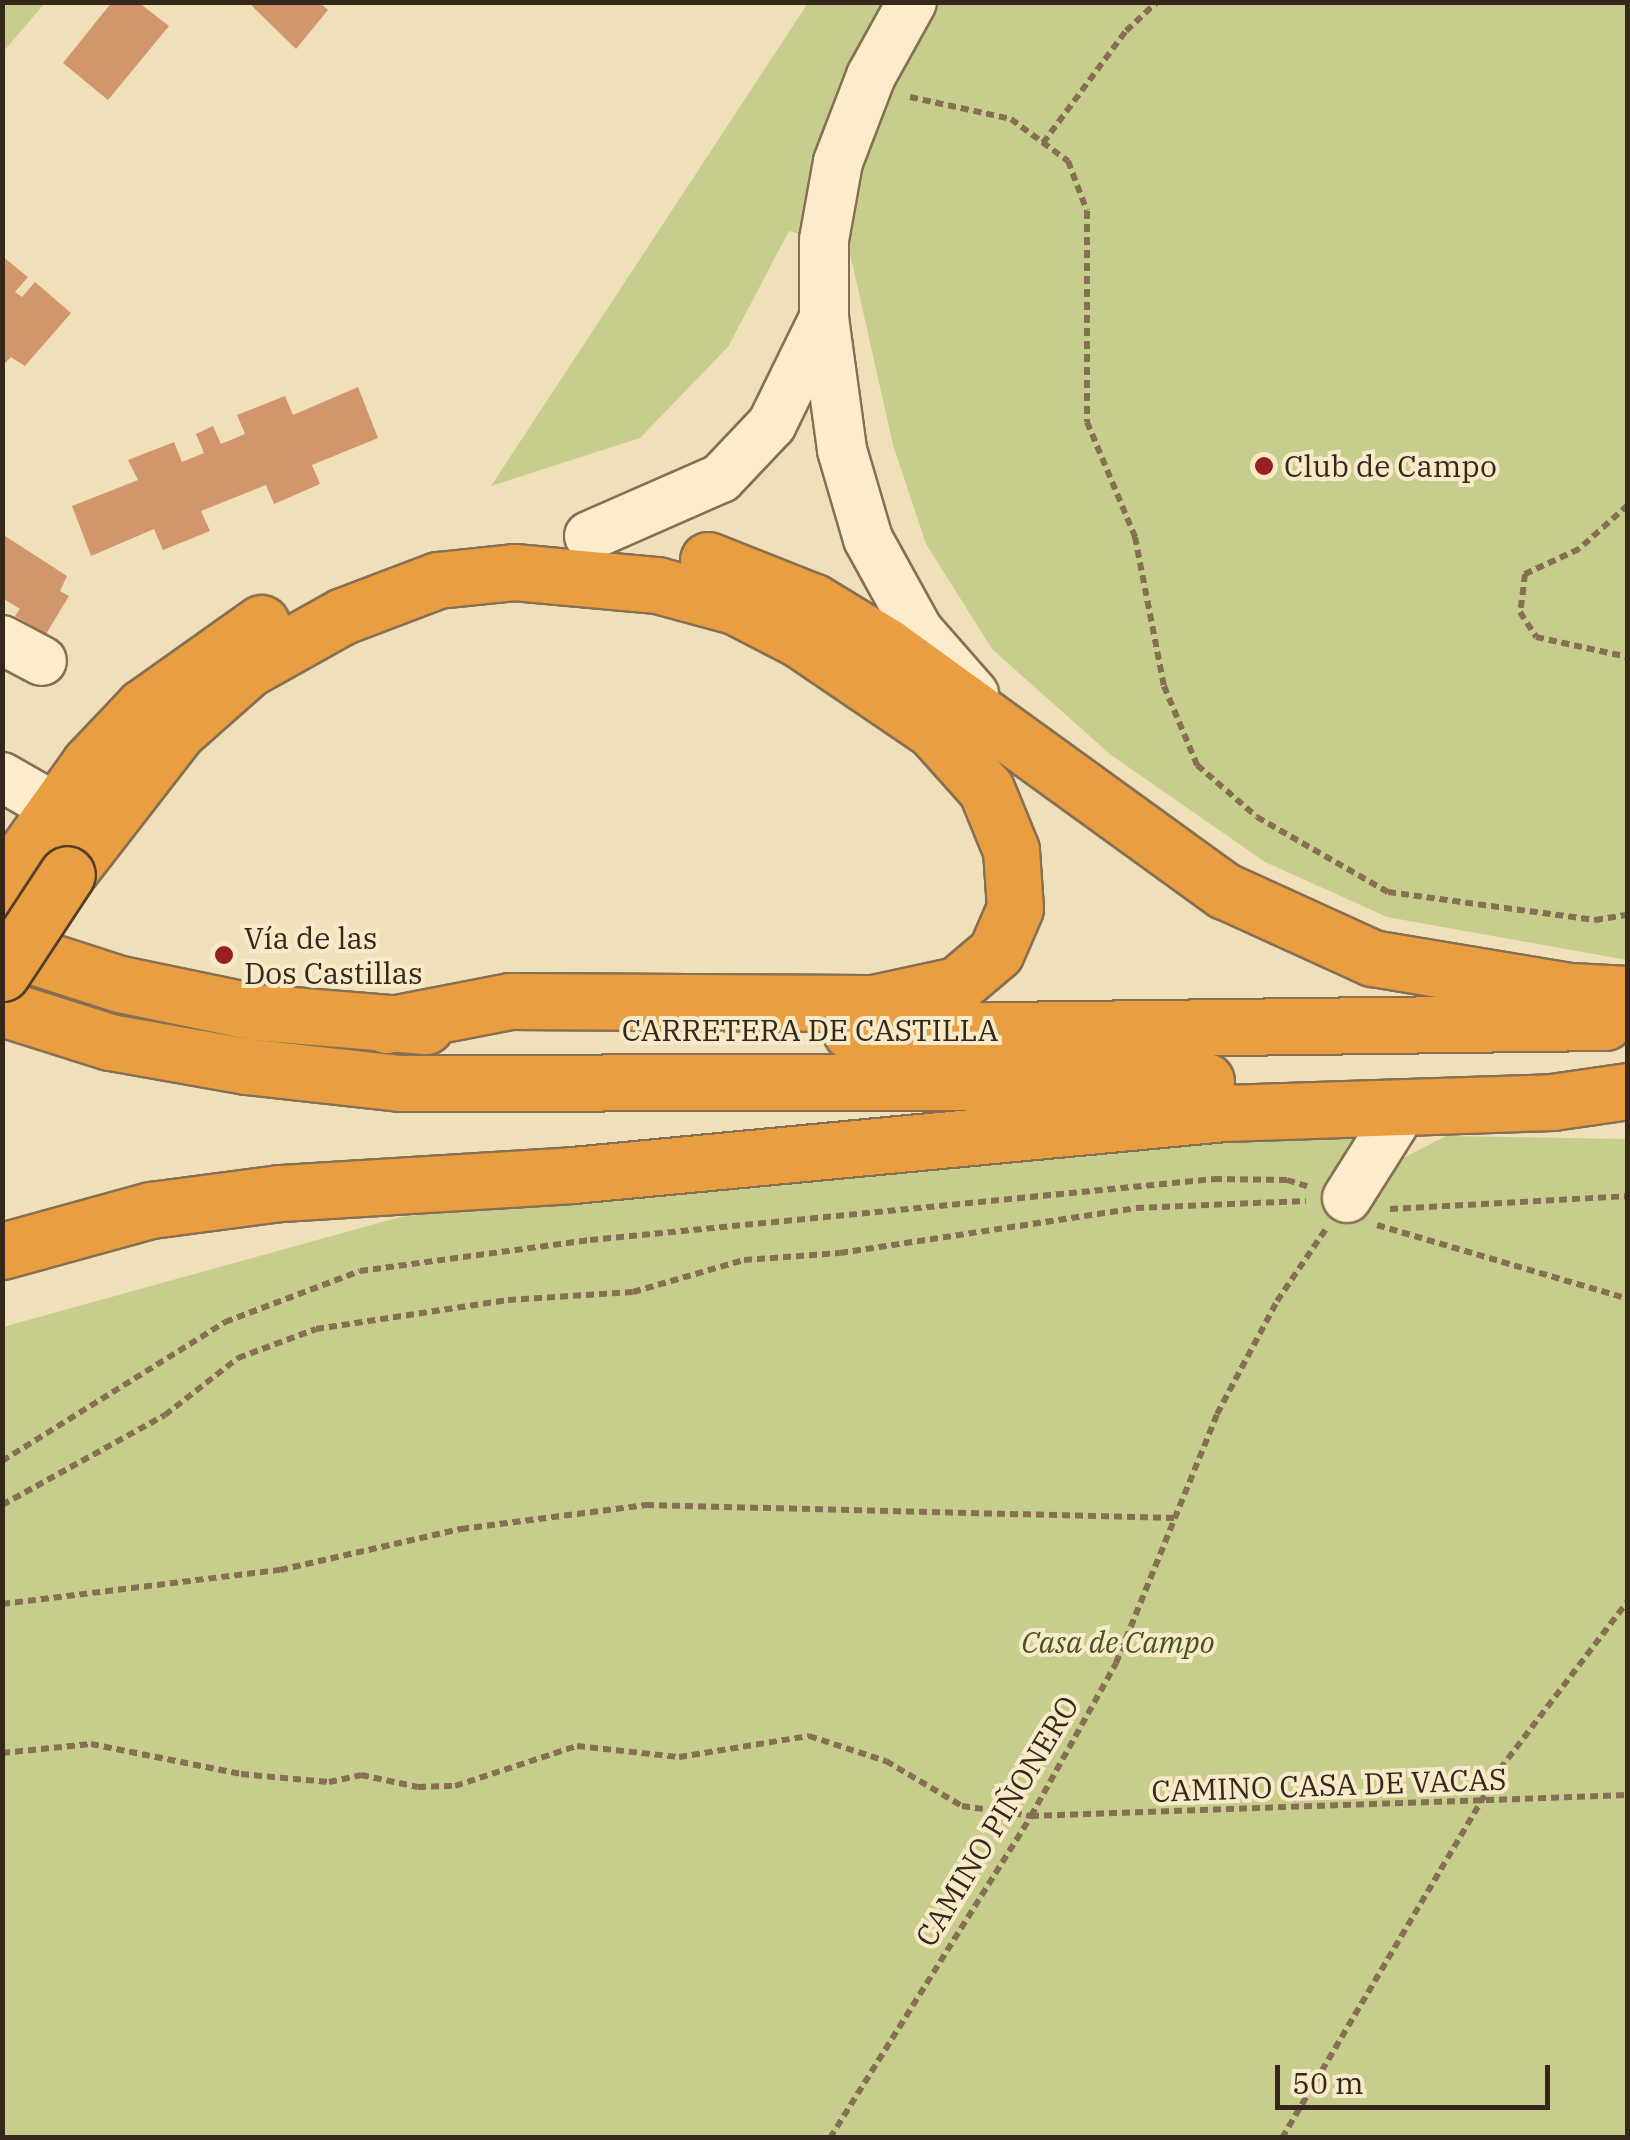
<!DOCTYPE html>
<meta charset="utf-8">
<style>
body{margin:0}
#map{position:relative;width:1630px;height:2140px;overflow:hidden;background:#f0e0b9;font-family:"IBM Plex Serif",serif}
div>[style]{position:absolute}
.green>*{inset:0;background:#c7ce8d}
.building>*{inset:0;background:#d1966c}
.path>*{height:6px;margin-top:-3px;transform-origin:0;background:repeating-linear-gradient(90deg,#876f53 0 8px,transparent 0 13px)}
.roads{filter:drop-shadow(2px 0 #876f53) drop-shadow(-2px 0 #876f53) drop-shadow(0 2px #876f53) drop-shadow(0 -2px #876f53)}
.minor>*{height:48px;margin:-24px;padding:0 24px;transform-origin:24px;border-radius:24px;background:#fbedcc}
.highway>*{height:55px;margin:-27.5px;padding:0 27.5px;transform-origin:27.5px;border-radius:27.5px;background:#e89e41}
.bridges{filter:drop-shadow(2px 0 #543d28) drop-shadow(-2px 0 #543d28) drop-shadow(0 2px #543d28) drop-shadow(0 -2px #543d28)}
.highway-bridge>*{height:55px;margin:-27.5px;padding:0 27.5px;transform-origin:27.5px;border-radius:27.5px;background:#e89e41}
.dots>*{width:28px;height:28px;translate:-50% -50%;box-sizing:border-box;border:5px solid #f7eac9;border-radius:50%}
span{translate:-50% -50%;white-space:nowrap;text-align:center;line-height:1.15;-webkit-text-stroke:8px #f7eac9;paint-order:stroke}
.poi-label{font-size:30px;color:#352719}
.left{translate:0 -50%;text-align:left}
.street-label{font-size:30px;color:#352719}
.park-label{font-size:30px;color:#46531e;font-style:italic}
.frame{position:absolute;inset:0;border:5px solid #352719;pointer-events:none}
.scale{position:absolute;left:1275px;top:2065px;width:275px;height:45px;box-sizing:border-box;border:5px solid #352719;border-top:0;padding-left:12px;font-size:30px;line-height:35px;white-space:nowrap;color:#352719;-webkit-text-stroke:8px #f7eac9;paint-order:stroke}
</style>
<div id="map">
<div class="green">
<i style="clip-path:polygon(3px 2px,45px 3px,3px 52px,2px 3px)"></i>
<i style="clip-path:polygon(808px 3px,1627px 3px,1627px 960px,1387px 917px,1265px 862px,1111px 755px,992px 649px,926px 544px,893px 445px,849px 249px,789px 231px,728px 347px,640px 438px,491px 486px)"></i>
<i style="clip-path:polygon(1248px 1132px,1360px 1137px,1384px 1180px,1403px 1158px,1446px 1136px,1627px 1139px,1627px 2137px,3px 2137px,3px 1327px,400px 1217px)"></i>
</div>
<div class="building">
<i style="clip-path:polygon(112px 2px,138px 2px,169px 26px,108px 100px,63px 63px)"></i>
<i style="clip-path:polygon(248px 2px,319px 2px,328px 10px,296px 49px)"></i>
<i style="clip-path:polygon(2px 256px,28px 277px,15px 292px,22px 297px,35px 282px,71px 313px,25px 366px,11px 357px,2px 366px)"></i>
<i style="clip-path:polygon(358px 387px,378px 438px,312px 465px,320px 484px,274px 504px,266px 485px,201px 511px,210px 531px,163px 550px,154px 529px,91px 556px,72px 506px,138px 480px,128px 460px,174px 442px,182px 462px,204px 453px,196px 434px,213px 426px,221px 444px,245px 434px,237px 415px,285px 396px,293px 415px)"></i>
<i style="clip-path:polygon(5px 536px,67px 576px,60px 591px,69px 596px,46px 634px,15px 616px,20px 609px,2px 598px)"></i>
</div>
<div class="path">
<i style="left:910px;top:97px;width:103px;rotate:12.3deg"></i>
<i style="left:1011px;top:119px;width:71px;rotate:36.4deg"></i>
<i style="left:1068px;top:161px;width:53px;rotate:69.2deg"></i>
<i style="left:1087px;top:211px;width:211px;rotate:90deg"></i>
<i style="left:1087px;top:422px;width:125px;rotate:67.3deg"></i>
<i style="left:1135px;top:537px;width:152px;rotate:79deg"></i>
<i style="left:1164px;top:686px;width:86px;rotate:67.3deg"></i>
<i style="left:1197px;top:765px;width:79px;rotate:40.9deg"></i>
<i style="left:1257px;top:817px;width:151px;rotate:29.8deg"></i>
<i style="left:1388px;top:892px;width:209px;rotate:7.7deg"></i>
<i style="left:1595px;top:920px;width:33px;rotate:-9deg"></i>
<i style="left:1043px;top:143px;width:139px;rotate:-53.5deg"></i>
<i style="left:1126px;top:31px;width:42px;rotate:-43.1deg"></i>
<i style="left:1628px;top:505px;width:66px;rotate:138.1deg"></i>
<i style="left:1579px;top:549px;width:60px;rotate:155.2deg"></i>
<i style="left:1525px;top:574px;width:38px;rotate:97deg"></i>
<i style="left:1520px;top:612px;width:30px;rotate:57deg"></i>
<i style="left:1536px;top:637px;width:94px;rotate:12.3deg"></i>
<i style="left:1390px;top:1209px;width:238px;rotate:-3.1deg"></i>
<i style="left:1377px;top:1225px;width:262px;rotate:16.4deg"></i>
<i style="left:2px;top:1461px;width:263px;rotate:-31.9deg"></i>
<i style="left:225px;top:1322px;width:144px;rotate:-20.7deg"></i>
<i style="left:360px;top:1271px;width:232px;rotate:-7.7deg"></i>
<i style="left:590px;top:1240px;width:627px;rotate:-5.58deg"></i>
<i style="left:1214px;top:1179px;width:73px;rotate:0.8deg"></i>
<i style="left:1287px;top:1180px;width:24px;rotate:17deg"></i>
<i style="left:2px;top:1505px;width:186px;rotate:-28.9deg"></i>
<i style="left:165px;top:1415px;width:93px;rotate:-38deg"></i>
<i style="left:238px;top:1358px;width:83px;rotate:-20.4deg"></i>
<i style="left:316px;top:1329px;width:194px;rotate:-8.6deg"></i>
<i style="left:508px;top:1300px;width:125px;rotate:-3.7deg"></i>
<i style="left:633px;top:1292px;width:116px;rotate:-16.1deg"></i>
<i style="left:744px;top:1260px;width:96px;rotate:-4.2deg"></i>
<i style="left:840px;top:1253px;width:299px;rotate:-8.6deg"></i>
<i style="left:1136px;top:1208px;width:170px;rotate:-2.4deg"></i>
<i style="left:2px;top:1604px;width:280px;rotate:-7deg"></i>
<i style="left:280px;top:1570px;width:186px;rotate:-12.8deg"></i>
<i style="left:461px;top:1529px;width:187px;rotate:-7.4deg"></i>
<i style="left:646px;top:1505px;width:529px;rotate:1.41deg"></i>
<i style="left:2px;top:1753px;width:89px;rotate:-5.8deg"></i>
<i style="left:91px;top:1744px;width:153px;rotate:11.3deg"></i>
<i style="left:241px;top:1774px;width:88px;rotate:5.2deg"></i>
<i style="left:329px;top:1782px;width:33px;rotate:-12deg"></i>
<i style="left:361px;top:1775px;width:58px;rotate:11.9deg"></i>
<i style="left:418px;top:1787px;width:37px;rotate:-2deg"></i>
<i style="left:455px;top:1786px;width:128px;rotate:-18.2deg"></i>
<i style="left:577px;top:1746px;width:103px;rotate:6.2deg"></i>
<i style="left:679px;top:1757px;width:132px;rotate:-9.2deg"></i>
<i style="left:809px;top:1736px;width:81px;rotate:18deg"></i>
<i style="left:886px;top:1761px;width:88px;rotate:30.6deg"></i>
<i style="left:962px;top:1806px;width:70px;rotate:8.2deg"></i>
<i style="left:1031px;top:1816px;width:597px;rotate:-2.01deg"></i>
<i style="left:830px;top:2138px;width:380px;rotate:-58deg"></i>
<i style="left:1031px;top:1816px;width:175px;rotate:-60.9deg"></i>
<i style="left:1116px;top:1663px;width:269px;rotate:-67.9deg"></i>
<i style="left:1217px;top:1414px;width:128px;rotate:-62deg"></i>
<i style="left:1277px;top:1301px;width:87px;rotate:-55.8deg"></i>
<i style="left:1282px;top:2138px;width:429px;rotate:-59.4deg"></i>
<i style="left:1500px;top:1769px;width:211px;rotate:-52.7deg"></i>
</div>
<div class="roads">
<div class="minor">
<i style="left:912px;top:2px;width:85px;rotate:119deg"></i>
<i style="left:871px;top:76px;width:92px;rotate:111deg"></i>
<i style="left:838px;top:162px;width:79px;rotate:100.2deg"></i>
<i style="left:824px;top:240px;width:78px;rotate:90deg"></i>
<i style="left:824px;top:318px;width:133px;rotate:82.2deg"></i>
<i style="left:842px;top:450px;width:93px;rotate:73.7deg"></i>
<i style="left:868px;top:539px;width:104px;rotate:61.2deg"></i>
<i style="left:918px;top:630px;width:85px;rotate:48.8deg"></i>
<i style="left:589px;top:536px;width:144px;rotate:-23.7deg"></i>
<i style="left:721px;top:478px;width:74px;rotate:-46.6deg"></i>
<i style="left:772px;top:424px;width:118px;rotate:-63.9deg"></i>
<i style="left:2px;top:640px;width:45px;rotate:27.7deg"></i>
<i style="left:2px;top:777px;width:62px;rotate:29.9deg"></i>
<i style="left:56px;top:808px;width:38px;rotate:72deg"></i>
<i style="left:1347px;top:1198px;width:105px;rotate:-57.8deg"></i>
</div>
<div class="highway">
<i style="left:708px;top:560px;width:114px;rotate:21.6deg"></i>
<i style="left:814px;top:602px;width:84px;rotate:31.4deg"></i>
<i style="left:886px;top:646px;width:418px;rotate:35.9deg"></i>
<i style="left:1225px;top:891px;width:162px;rotate:24.5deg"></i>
<i style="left:1372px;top:958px;width:201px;rotate:9.5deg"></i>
<i style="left:1570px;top:991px;width:58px;rotate:3deg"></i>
<i style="left:67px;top:874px;width:181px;rotate:-52.2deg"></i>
<i style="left:178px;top:731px;width:94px;rotate:-41.5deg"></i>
<i style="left:248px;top:669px;width:109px;rotate:-29.2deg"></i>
<i style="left:343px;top:616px;width:102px;rotate:-20.8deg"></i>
<i style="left:438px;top:580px;width:76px;rotate:-6deg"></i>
<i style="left:514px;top:572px;width:144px;rotate:5.2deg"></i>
<i style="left:657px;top:585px;width:81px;rotate:15.1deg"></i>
<i style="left:735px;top:606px;width:72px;rotate:27.3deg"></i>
<i style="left:799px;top:639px;width:162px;rotate:34.2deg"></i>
<i style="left:933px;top:730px;width:79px;rotate:48.1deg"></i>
<i style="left:986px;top:789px;width:66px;rotate:67.7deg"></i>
<i style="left:1011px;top:850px;width:58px;rotate:86.1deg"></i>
<i style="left:1015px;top:908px;width:48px;rotate:113.4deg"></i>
<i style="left:996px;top:952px;width:51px;rotate:139.8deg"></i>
<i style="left:957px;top:985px;width:85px;rotate:167.8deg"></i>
<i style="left:874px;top:1003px;width:364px;rotate:-179.7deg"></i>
<i style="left:510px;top:1001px;width:126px;rotate:169deg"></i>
<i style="left:2px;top:886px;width:150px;rotate:-54.5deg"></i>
<i style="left:89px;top:764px;width:79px;rotate:-46.5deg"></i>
<i style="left:143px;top:707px;width:145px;rotate:-35.4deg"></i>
<i style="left:2px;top:946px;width:124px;rotate:17.9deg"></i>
<i style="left:120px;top:984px;width:138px;rotate:11.7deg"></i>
<i style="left:255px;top:1012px;width:171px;rotate:4.7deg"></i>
<i style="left:2px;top:1008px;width:113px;rotate:17.5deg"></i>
<i style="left:110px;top:1042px;width:138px;rotate:10deg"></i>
<i style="left:246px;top:1066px;width:155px;rotate:6.3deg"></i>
<i style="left:400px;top:1083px;width:806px;rotate:-0.14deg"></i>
<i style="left:851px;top:1032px;width:754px;rotate:-0.76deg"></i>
<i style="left:2px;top:1251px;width:155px;rotate:-15.4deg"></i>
<i style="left:151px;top:1210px;width:130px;rotate:-7.5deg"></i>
<i style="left:280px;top:1193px;width:294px;rotate:-3.5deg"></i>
<i style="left:573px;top:1175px;width:654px;rotate:-5.44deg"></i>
<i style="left:1224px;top:1113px;width:328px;rotate:-1.9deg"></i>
<i style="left:1552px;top:1102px;width:77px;rotate:-8.2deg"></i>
</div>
</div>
<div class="bridges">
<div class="highway-bridge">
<i style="left:2px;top:973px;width:118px;rotate:-56.7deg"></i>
</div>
</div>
<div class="dots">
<i style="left:1264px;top:466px;background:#9a1f20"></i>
<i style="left:224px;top:955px;background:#9a1f20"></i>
</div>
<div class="poi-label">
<span class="left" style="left:1284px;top:466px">Club de Campo</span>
<span class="left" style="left:244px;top:955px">Vía de las<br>Dos Castillas</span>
</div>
<div class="street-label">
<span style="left:810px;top:1030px">CARRETERA DE CASTILLA</span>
<span style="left:1329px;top:1785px;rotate:-2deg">CAMINO CASA DE VACAS</span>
<span style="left:997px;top:1821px;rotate:-59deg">CAMINO PIÑONERO</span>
</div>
<div class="park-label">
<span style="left:1118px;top:1642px">Casa de Campo</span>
</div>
<div class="frame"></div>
<div class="scale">50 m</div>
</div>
